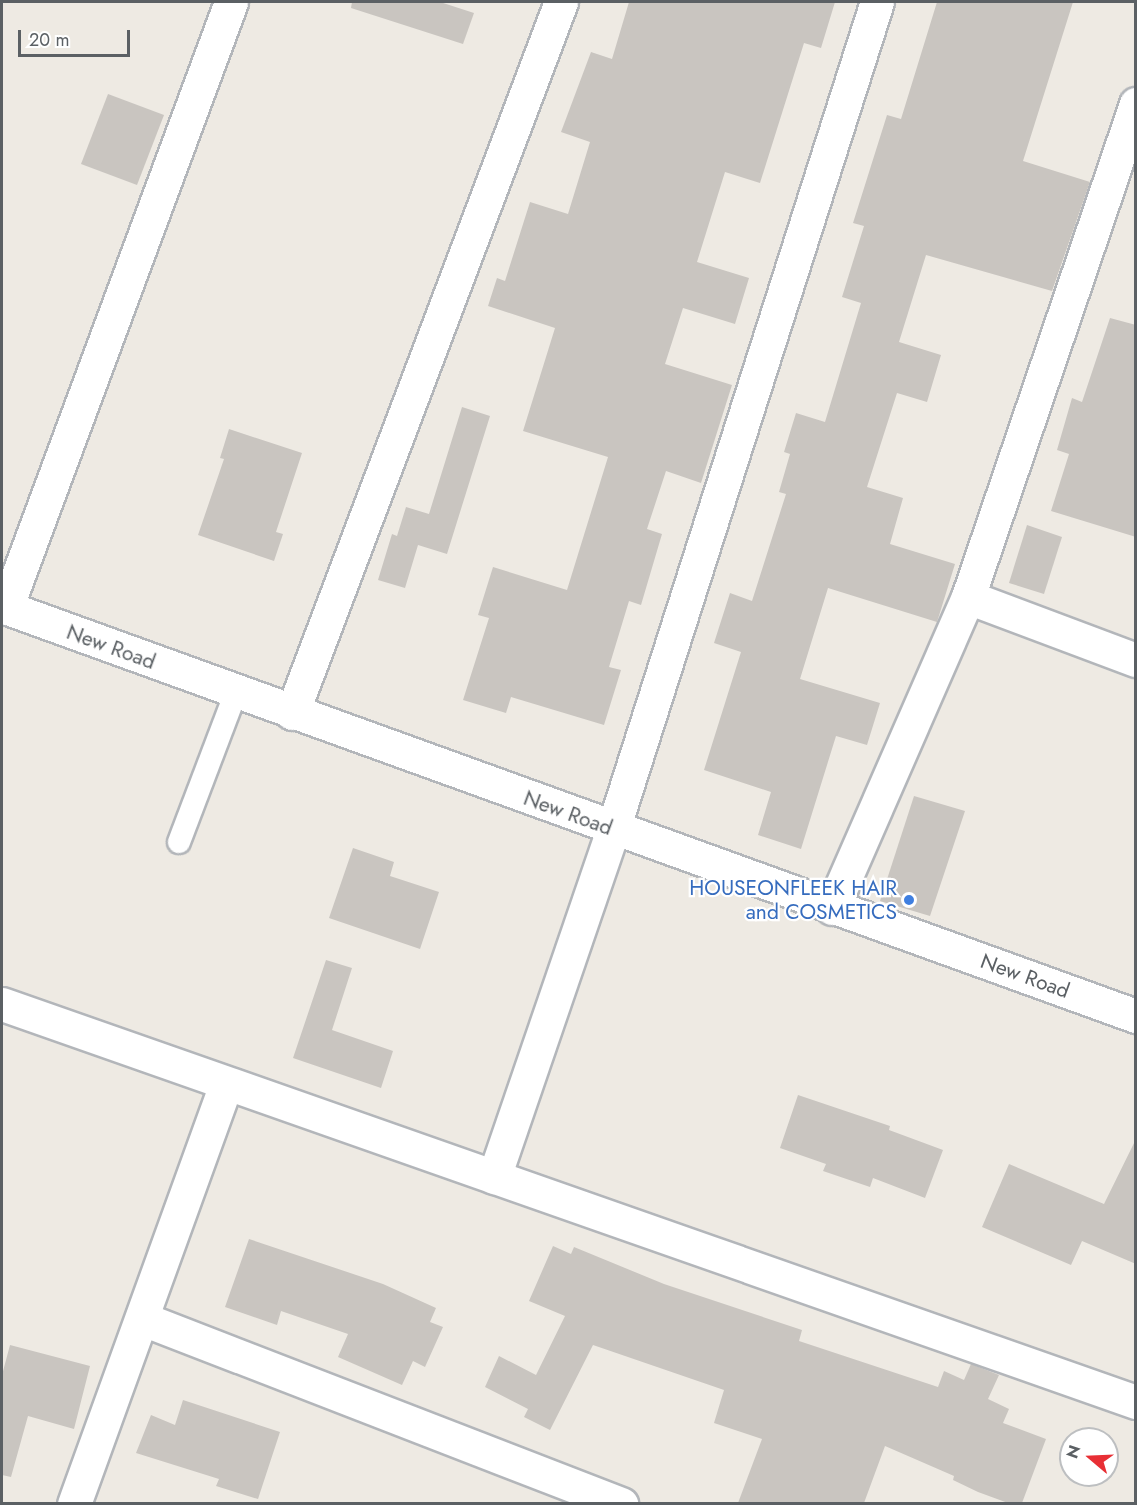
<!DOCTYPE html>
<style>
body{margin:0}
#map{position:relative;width:1137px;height:1505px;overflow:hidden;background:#eeeae3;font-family:Jost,sans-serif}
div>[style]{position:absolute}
.building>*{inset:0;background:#c9c5c0}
.roads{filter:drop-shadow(2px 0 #b3b6ba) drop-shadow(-2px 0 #b3b6ba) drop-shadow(0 2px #b3b6ba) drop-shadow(0 -2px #b3b6ba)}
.lane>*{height:22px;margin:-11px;padding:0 11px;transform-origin:11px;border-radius:11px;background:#fff}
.street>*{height:33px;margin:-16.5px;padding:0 16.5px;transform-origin:16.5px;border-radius:16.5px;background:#fff}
.secondary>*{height:33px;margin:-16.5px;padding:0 16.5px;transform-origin:16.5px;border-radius:16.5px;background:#fff}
.dots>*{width:16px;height:16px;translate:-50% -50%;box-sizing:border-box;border:3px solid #fff;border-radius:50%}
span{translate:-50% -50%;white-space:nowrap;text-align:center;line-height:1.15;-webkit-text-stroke:4.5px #fff;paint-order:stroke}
.street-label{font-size:21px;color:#5b6064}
.shop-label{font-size:21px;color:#366cbe}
.right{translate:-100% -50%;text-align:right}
.frame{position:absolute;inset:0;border:3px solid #5b6064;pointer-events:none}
.north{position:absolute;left:1059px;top:1427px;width:60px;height:60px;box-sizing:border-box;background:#fff;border:2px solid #bdbfc1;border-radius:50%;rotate:289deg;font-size:16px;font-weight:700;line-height:24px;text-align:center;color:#5b6064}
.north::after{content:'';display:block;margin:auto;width:21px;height:27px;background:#e82f35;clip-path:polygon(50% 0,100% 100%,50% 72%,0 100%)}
.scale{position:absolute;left:18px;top:30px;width:112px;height:27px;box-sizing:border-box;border:3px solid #5b6064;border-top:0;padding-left:8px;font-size:18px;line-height:21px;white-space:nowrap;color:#5b6064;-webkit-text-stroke:4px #fff;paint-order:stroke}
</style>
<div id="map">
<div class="building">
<i style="clip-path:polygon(352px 2px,440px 2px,474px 13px,463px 44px,351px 8px)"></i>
<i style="clip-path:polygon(629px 2px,835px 2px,821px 48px,804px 43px,760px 183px,725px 172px,697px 262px,749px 278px,735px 324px,683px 308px,665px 364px,732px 385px,701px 483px,666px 471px,647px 529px,662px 534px,641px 605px,629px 601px,609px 667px,621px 670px,604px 725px,511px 697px,506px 713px,463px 700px,489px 618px,478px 615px,493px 567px,567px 590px,608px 457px,523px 431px,555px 328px,488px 306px,497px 278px,505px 281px,530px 202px,568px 214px,590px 142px,561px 132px,591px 52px,612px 59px)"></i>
<i style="clip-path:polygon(937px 2px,1073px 2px,1023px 161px,1090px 182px,1052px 291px,926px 255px,899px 342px,941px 355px,927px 402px,897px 393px,867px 487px,903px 498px,890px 544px,955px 564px,937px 622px,828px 588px,800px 679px,880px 703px,867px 745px,836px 736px,801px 849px,758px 835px,771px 792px,704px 770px,741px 652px,714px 643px,730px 593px,752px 601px,786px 494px,779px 492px,790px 454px,784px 452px,796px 413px,825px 422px,861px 303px,842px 297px,864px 226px,853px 223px,887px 115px,901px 119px)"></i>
<i style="clip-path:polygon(108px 94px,164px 115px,137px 185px,81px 164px)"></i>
<i style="clip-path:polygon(1110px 318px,1136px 325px,1136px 537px,1051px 511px,1069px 454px,1057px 450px,1072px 398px,1082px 402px)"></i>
<i style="clip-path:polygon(462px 407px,490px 416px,447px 554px,418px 545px,405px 588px,378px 580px,392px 534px,397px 536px,406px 507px,429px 514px)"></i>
<i style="clip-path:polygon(229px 429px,302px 453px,276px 532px,283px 534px,274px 561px,198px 535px,224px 459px,220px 458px)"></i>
<i style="clip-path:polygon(1027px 525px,1062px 537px,1044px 594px,1009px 583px)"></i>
<i style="clip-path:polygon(914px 796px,965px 811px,930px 916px,880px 901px)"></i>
<i style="clip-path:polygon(353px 848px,394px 862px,390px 876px,439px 892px,420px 949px,329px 918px)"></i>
<i style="clip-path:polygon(326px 960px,352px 968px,332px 1030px,393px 1051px,381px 1088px,293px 1058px)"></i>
<i style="clip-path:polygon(798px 1095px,890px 1126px,889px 1130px,943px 1150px,925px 1198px,873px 1178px,870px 1187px,823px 1171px,826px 1164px,780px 1148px)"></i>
<i style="clip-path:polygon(1136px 1139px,1136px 1264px,1082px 1241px,1071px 1265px,982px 1227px,1009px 1164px,1104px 1204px)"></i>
<i style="clip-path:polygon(249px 1239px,383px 1284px,436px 1308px,430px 1322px,443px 1327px,425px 1367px,413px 1361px,402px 1385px,338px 1357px,348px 1334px,281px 1311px,277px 1325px,225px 1307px)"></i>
<i style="clip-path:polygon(553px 1246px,571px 1254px,574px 1247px,664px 1284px,802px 1330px,799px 1341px,938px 1387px,944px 1371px,964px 1380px,971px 1364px,999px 1375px,988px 1399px,1009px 1409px,1003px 1423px,1046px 1439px,1022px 1503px,1008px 1503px,978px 1492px,953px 1480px,954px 1476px,885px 1446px,864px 1503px,738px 1503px,762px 1439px,714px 1423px,724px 1390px,593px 1345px,550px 1430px,524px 1417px,528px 1409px,485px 1387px,499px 1356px,536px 1375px,565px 1316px,529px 1301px)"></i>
<i style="clip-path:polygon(10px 1345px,90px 1366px,74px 1429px,28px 1416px,11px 1477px,2px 1475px,2px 1375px)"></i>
<i style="clip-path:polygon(183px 1400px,280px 1432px,258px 1499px,216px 1486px,219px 1479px,136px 1453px,151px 1415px,175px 1425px)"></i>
</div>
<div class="roads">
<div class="lane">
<i style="left:179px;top:842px;width:160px;rotate:-69.2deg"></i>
</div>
<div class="street">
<i style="left:968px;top:597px;width:179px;rotate:20.6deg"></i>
<i style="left:6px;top:608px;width:646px;rotate:-69.63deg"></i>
<i style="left:292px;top:713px;width:760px;rotate:-69.28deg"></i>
<i style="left:832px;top:908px;width:339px;rotate:-66.4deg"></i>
<i style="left:968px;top:597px;width:521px;rotate:-71.18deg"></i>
<i style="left:2px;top:1004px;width:1202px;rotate:19.34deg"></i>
<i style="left:494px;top:1177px;width:368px;rotate:-71.1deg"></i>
<i style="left:143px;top:1319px;width:513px;rotate:21.16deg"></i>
<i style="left:74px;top:1504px;width:447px;rotate:-70.1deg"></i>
</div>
<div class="secondary">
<i style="left:2px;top:606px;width:1206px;rotate:19.88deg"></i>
<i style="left:613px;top:829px;width:868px;rotate:-72.3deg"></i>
</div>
</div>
<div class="dots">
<i style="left:909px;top:900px;background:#3f7fe0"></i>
</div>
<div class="street-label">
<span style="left:111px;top:647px;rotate:20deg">New Road</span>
<span style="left:568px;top:813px;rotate:20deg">New Road</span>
<span style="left:1025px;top:976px;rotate:20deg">New Road</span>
</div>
<div class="shop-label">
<span class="right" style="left:897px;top:900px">HOUSEONFLEEK HAIR<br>and COSMETICS</span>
</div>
<div class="frame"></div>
<div class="north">N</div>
<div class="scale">20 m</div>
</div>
